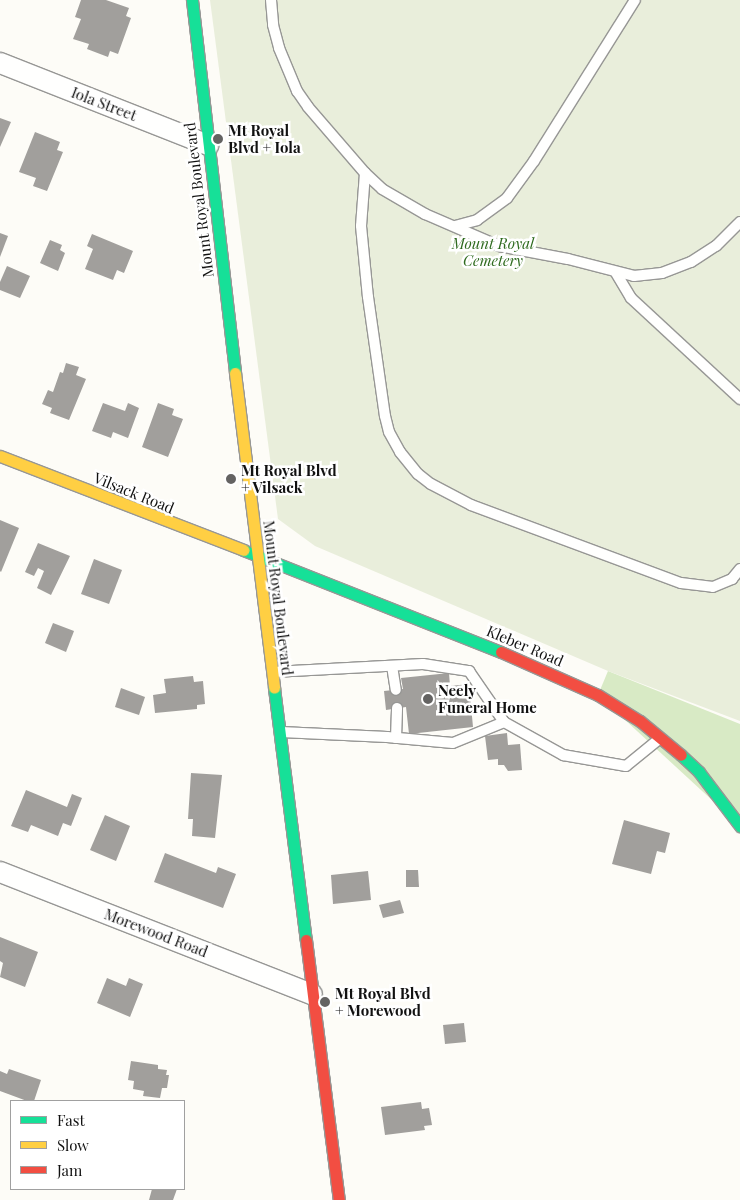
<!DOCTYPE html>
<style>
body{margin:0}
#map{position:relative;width:740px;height:1200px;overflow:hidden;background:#fdfcf7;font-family:"Playfair Display",serif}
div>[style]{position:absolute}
.forest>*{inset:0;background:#d8eac5}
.cemetery>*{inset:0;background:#e9eedb}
.building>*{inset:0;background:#a19f9c}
.roads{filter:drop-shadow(1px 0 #979795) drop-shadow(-1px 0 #979795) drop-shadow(0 1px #979795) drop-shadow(0 -1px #979795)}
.lane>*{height:10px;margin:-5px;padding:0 5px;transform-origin:5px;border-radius:5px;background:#fffffe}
.street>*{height:20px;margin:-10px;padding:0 10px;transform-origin:10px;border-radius:10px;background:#fffffe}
.fast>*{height:11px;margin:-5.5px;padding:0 5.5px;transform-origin:5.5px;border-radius:5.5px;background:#16e098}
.slow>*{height:11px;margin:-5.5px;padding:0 5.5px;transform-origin:5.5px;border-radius:5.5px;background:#ffcf43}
.jam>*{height:11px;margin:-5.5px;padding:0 5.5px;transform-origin:5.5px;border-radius:5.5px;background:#f24e42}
.dots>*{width:14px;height:14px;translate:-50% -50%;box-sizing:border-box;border:2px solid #fff;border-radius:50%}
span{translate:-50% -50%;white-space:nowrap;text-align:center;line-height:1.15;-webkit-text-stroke:5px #fff;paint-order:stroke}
.street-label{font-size:15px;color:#111}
.poi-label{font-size:15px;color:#111;font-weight:700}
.left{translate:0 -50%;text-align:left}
.park-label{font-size:15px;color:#2f6b1f;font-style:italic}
.legend{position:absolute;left:10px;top:1100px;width:175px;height:90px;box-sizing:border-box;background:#fff;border:1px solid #a0a0a0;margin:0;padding:6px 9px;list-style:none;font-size:15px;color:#111}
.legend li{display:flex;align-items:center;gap:10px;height:25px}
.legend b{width:25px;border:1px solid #a0a0a0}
</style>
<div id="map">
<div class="forest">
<i style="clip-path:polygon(608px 671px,740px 724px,740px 826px,598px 695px)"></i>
</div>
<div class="cemetery">
<i style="clip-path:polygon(210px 0,740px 0,740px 721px,608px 671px,315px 546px,278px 519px)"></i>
</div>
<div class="building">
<i style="clip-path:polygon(81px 0,106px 0,129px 8px,126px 16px,131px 18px,118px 54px,110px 51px,108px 57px,87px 49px,89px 44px,73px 39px,81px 19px,75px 17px)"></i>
<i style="clip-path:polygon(0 118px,11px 122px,0 147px)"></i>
<i style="clip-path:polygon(35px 132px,60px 142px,57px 150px,63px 152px,47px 191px,33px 186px,36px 178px,19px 172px)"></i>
<i style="clip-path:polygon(0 233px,8px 236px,0 257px)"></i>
<i style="clip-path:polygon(92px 234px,133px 251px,124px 273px,117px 270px,113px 280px,85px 269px,93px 249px,87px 246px)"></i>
<i style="clip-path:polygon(50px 240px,62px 245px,60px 250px,65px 253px,58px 271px,40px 263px)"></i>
<i style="clip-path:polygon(7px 266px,30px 276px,20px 298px,0 290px,0 282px)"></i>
<i style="clip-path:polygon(66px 363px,79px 367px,76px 375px,86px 379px,69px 420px,50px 413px,52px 408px,42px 404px,48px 390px,53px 392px,60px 372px,63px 373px)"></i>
<i style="clip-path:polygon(103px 403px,125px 411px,128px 403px,139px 408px,128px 438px,113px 432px,111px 438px,92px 431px)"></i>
<i style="clip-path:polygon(158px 403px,174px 409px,172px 415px,183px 419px,168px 457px,142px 447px)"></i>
<i style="clip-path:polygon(0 520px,19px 528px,1px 572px,0 571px)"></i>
<i style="clip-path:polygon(38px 543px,70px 556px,51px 595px,37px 588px,44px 571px,38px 568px,34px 576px,25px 572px)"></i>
<i style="clip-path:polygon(94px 559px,122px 570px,109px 604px,81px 594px)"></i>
<i style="clip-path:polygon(53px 623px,74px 631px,66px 652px,45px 643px)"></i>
<i style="clip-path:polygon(449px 673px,450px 686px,469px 684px,473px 727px,409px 734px,406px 707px,386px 710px,384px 691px,403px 689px,401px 678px)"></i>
<i style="clip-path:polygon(193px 676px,194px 682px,203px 681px,205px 704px,197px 705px,197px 709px,155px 713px,153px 695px,166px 693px,164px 679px)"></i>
<i style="clip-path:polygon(121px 688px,145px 697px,139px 715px,115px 707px)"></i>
<i style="clip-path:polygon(507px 733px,508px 745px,520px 744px,522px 770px,508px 771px,504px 765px,498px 765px,498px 759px,488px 760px,485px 736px)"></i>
<i style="clip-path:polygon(191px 773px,222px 775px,215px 838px,192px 836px,193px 819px,188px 819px)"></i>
<i style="clip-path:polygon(26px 790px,67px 807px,72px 794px,82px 798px,71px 826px,63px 823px,58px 836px,31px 825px,28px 832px,11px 826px)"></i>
<i style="clip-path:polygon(105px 815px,130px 826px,116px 861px,90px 850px)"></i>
<i style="clip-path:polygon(624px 820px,670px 833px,665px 853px,657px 851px,651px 874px,612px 864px)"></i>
<i style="clip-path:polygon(165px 853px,216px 873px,218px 867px,236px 874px,223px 908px,154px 882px)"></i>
<i style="clip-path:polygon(406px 870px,418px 870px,419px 887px,406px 887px)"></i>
<i style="clip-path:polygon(368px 871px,371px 900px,333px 904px,331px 875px)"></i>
<i style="clip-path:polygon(400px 900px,404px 913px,383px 918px,379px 905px)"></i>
<i style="clip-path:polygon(0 937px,38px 952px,25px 987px,0 977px,3px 963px,0 961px)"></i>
<i style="clip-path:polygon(107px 978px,126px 986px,129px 978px,143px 984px,130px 1017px,97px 1003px)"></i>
<i style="clip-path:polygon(464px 1023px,466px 1042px,445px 1044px,443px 1025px)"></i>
<i style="clip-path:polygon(131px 1061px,158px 1065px,158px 1069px,167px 1070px,166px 1075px,169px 1075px,167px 1088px,162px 1088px,160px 1098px,143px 1096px,144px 1091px,133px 1089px,134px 1081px,128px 1080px)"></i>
<i style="clip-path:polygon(9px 1069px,41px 1080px,34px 1101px,27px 1101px,0 1091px,0 1071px,7px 1074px)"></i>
<i style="clip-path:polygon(421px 1102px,422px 1109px,429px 1108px,432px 1125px,424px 1126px,425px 1130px,385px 1135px,381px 1107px)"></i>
<i style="clip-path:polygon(152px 1189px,177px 1189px,173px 1200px,149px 1200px)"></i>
</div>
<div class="roads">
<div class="lane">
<i style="left:271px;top:0;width:25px;rotate:85deg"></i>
<i style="left:273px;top:25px;width:24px;rotate:75deg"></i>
<i style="left:279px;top:48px;width:47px;rotate:67.3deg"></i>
<i style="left:297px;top:91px;width:19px;rotate:55deg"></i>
<i style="left:308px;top:107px;width:87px;rotate:49.2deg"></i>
<i style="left:365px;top:173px;width:23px;rotate:43deg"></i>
<i style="left:382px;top:189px;width:50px;rotate:30.2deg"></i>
<i style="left:425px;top:214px;width:81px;rotate:23.4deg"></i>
<i style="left:499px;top:246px;width:70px;rotate:10.7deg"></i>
<i style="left:568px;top:259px;width:68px;rotate:14.4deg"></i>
<i style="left:634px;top:276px;width:28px;rotate:-6deg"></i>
<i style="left:662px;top:273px;width:31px;rotate:-21deg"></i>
<i style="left:691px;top:262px;width:30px;rotate:-33deg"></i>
<i style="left:716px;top:246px;width:34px;rotate:-45deg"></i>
<i style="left:365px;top:173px;width:53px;rotate:94.3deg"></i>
<i style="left:361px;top:226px;width:71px;rotate:84.4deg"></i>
<i style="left:368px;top:297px;width:120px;rotate:81.9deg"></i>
<i style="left:385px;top:416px;width:16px;rotate:76deg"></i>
<i style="left:389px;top:432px;width:23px;rotate:61deg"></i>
<i style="left:400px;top:452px;width:28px;rotate:51deg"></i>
<i style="left:418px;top:474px;width:16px;rotate:38deg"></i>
<i style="left:431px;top:484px;width:45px;rotate:27.7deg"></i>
<i style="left:471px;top:505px;width:224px;rotate:20.4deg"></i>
<i style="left:681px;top:583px;width:32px;rotate:7deg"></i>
<i style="left:713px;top:587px;width:21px;rotate:-23deg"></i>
<i style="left:732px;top:579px;width:13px;rotate:-51deg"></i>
<i style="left:455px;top:226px;width:23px;rotate:-15deg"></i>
<i style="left:477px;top:220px;width:37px;rotate:-36deg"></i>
<i style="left:507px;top:198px;width:46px;rotate:-53.9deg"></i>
<i style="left:534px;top:161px;width:190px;rotate:-57.9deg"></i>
<i style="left:616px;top:273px;width:29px;rotate:59deg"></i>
<i style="left:631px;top:298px;width:149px;rotate:42.8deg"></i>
<i style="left:392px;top:666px;width:24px;rotate:81deg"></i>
<i style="left:273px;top:672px;width:150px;rotate:-3.1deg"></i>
<i style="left:423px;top:664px;width:47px;rotate:8.7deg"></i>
<i style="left:469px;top:671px;width:62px;rotate:55.5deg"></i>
<i style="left:504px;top:722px;width:68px;rotate:29.2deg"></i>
<i style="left:563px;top:755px;width:64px;rotate:9.9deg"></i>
<i style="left:626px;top:766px;width:43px;rotate:-39.3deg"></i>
<i style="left:281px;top:732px;width:106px;rotate:2.7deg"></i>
<i style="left:387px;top:737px;width:66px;rotate:5.2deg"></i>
<i style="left:453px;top:743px;width:55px;rotate:-22.4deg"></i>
<i style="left:396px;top:738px;width:30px;rotate:-88deg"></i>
</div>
<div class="street">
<i style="left:0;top:63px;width:224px;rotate:21.5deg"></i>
<i style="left:0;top:872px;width:335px;rotate:21.4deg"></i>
</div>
<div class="fast">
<i style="left:192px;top:0;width:375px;rotate:83.4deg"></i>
<i style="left:243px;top:550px;width:277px;rotate:21.6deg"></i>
<i style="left:274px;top:688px;width:254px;rotate:82.8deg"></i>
<i style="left:681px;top:755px;width:25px;rotate:43deg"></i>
<i style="left:699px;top:772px;width:68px;rotate:52.8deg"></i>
</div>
<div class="slow">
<i style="left:235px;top:373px;width:317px;rotate:82.9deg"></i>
<i style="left:0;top:456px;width:261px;rotate:21.1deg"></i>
</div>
<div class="jam">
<i style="left:501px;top:652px;width:106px;rotate:23.9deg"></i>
<i style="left:598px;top:695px;width:49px;rotate:31.8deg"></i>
<i style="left:640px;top:721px;width:53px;rotate:39.7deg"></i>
<i style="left:306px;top:940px;width:262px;rotate:82.8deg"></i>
</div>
</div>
<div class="dots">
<i style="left:218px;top:139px;background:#646362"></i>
<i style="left:231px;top:479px;background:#646362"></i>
<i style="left:428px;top:699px;background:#646362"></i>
<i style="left:325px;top:1002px;background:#646362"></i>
</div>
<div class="street-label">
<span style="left:104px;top:104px;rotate:21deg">Iola Street</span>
<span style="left:199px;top:200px;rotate:-97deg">Mount Royal Boulevard</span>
<span style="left:134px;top:493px;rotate:22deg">Vilsack Road</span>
<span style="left:278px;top:598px;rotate:83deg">Mount Royal Boulevard</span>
<span style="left:525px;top:646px;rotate:23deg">Kleber Road</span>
<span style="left:156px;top:933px;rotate:21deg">Morewood Road</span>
</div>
<div class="poi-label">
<span class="left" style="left:228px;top:139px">Mt Royal<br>Blvd + Iola</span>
<span class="left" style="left:241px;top:479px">Mt Royal Blvd<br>+ Vilsack</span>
<span class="left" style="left:438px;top:699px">Neely<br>Funeral Home</span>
<span class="left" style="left:335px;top:1002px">Mt Royal Blvd<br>+ Morewood</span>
</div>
<div class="park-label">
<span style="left:493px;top:252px">Mount Royal<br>Cemetery</span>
</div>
<ul class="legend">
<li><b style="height:6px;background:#16e098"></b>Fast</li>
<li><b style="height:6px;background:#ffcf43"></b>Slow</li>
<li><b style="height:6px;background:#f24e42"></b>Jam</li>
</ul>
</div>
